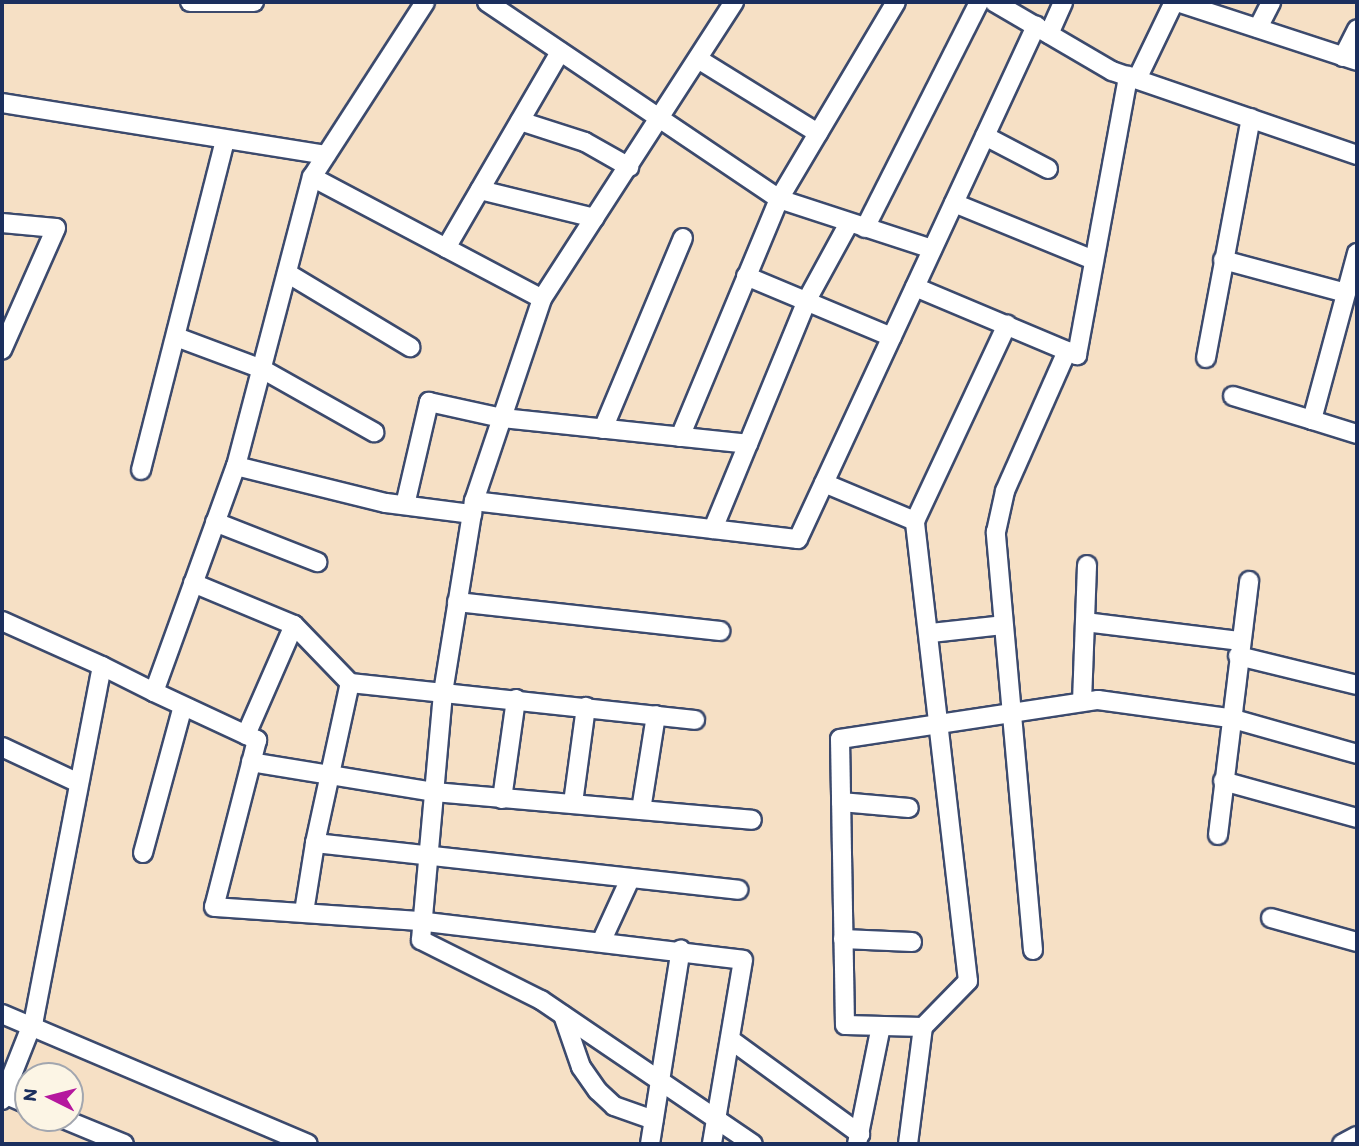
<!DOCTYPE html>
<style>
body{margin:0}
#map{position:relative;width:1359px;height:1146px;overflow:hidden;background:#f6e0c5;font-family:Itim,sans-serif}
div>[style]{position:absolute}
.roads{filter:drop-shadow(2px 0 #3c4a6d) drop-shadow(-2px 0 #3c4a6d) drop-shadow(0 2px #3c4a6d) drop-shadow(0 -2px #3c4a6d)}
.minor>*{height:18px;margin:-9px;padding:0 9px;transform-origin:9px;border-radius:9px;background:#fff}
span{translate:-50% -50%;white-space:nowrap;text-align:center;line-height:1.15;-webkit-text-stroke:7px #fcf5e5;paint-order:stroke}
.frame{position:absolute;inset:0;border:4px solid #1b2f5e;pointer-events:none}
.north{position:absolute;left:14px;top:1062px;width:70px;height:70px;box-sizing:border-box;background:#fcf5e5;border:2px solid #a2a6af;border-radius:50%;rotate:276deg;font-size:19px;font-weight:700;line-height:28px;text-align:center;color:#1b2f5e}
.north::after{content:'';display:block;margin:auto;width:24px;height:32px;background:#b5179e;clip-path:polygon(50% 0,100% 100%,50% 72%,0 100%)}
</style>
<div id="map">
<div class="roads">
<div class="minor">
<i style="left:190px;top:2px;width:64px"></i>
<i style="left:487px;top:2px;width:352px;rotate:34deg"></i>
<i style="left:779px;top:199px;width:161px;rotate:18.1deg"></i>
<i style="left:734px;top:2px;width:354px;rotate:122.9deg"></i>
<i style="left:542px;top:299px;width:213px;rotate:108.6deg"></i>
<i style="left:474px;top:501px;width:326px;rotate:6.7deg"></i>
<i style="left:798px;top:539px;width:566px;rotate:-65.11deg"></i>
<i style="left:994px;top:2px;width:137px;rotate:30.3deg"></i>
<i style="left:1112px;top:71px;width:259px;rotate:18.9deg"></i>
<i style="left:1177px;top:2px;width:189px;rotate:18.1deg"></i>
<i style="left:1258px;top:28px;width:29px;rotate:-63deg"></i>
<i style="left:1049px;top:34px;width:35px;rotate:-66deg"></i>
<i style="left:1343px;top:57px;width:31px;rotate:-63deg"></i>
<i style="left:698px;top:59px;width:141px;rotate:31.7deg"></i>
<i style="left:1137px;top:79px;width:85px;rotate:-64.3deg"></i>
<i style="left:2px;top:103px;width:328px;rotate:9.1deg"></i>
<i style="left:520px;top:121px;width:68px;rotate:17.9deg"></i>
<i style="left:585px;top:142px;width:51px;rotate:29.6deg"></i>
<i style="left:985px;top:136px;width:71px;rotate:27.6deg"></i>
<i style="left:312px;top:177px;width:260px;rotate:27.9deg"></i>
<i style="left:480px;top:190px;width:118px;rotate:13.7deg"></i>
<i style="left:954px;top:203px;width:151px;rotate:22.2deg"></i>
<i style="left:2px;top:223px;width:54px;rotate:5.3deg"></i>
<i style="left:56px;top:228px;width:133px;rotate:113.9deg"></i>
<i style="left:865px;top:228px;width:253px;rotate:-63.2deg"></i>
<i style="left:446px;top:248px;width:227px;rotate:-59.8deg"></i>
<i style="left:1357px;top:253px;width:173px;rotate:105.1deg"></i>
<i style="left:1312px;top:420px;width:47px;rotate:17.3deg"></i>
<i style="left:1223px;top:260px;width:127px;rotate:15deg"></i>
<i style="left:287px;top:273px;width:144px;rotate:31deg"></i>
<i style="left:746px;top:276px;width:158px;rotate:22.7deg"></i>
<i style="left:915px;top:287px;width:176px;rotate:22.8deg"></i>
<i style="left:1077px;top:355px;width:284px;rotate:-79.6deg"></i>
<i style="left:179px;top:338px;width:89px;rotate:20.5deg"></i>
<i style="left:262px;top:369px;width:129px;rotate:29.4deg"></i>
<i style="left:1206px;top:358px;width:244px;rotate:-79.4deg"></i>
<i style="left:1233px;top:396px;width:83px;rotate:16.9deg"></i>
<i style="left:603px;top:429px;width:207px;rotate:-67.3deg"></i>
<i style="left:680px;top:437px;width:258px;rotate:-67.4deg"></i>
<i style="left:779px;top:199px;width:229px;rotate:-59.3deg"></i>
<i style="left:748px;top:444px;width:158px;rotate:-67.7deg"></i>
<i style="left:808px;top:298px;width:85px;rotate:-61.3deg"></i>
<i style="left:236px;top:466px;width:154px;rotate:13.9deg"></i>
<i style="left:386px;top:503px;width:87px;rotate:7.3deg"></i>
<i style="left:141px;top:470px;width:340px;rotate:-75.7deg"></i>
<i style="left:824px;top:483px;width:99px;rotate:22.7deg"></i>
<i style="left:474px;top:501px;width:194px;rotate:99.2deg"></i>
<i style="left:443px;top:693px;width:248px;rotate:95.1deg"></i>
<i style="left:421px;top:940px;width:134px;rotate:26.6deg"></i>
<i style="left:541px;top:1000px;width:256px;rotate:34.2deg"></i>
<i style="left:405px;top:505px;width:106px;rotate:-76.9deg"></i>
<i style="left:429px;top:402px;width:75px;rotate:12.4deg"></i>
<i style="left:502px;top:418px;width:247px;rotate:6deg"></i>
<i style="left:748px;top:444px;width:92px;rotate:112.4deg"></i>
<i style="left:215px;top:522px;width:110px;rotate:21.4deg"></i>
<i style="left:193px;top:583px;width:109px;rotate:22.6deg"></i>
<i style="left:294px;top:625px;width:120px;rotate:113.6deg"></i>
<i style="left:457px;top:602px;width:265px;rotate:6.3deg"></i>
<i style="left:2px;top:621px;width:110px;rotate:24.2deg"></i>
<i style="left:1085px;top:622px;width:155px;rotate:7deg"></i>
<i style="left:294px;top:625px;width:81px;rotate:46deg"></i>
<i style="left:931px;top:633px;width:72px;rotate:-6.3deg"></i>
<i style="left:1238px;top:656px;width:122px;rotate:13.7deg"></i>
<i style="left:154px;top:692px;width:114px;rotate:25deg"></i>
<i style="left:257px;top:740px;width:172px;rotate:104.4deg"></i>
<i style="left:214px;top:907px;width:204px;rotate:3.9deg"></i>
<i style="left:418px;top:921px;width:327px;rotate:6.8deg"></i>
<i style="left:743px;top:960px;width:187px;rotate:99.6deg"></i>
<i style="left:1082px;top:702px;width:137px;rotate:-87.9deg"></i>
<i style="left:2px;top:747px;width:85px;rotate:25.1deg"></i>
<i style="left:251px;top:762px;width:185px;rotate:9.3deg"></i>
<i style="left:434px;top:792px;width:319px;rotate:5deg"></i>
<i style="left:1223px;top:781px;width:139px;rotate:15.4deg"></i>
<i style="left:502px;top:799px;width:101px;rotate:-82deg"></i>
<i style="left:841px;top:802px;width:68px;rotate:5deg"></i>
<i style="left:573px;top:803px;width:97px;rotate:-82.3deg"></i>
<i style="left:641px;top:810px;width:96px;rotate:-81deg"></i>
<i style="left:1218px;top:835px;width:256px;rotate:-83deg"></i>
<i style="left:315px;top:843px;width:164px;rotate:-77.7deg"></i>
<i style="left:350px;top:683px;width:347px;rotate:6.1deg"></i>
<i style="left:143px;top:853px;width:152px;rotate:-74.8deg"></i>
<i style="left:304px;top:912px;width:70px;rotate:-80.9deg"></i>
<i style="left:315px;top:843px;width:426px;rotate:6.3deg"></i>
<i style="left:1271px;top:918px;width:89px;rotate:15.6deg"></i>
<i style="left:843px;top:939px;width:69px;rotate:2.5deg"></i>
<i style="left:602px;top:940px;width:67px;rotate:-65.3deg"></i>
<i style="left:1033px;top:950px;width:420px;rotate:-95.1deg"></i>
<i style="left:996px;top:532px;width:42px;rotate:-77.6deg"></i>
<i style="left:1005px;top:491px;width:153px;rotate:-66.1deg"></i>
<i style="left:2px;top:1014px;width:332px;rotate:23deg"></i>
<i style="left:563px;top:1015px;width:55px;rotate:70.9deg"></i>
<i style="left:581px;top:1067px;width:29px;rotate:55deg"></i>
<i style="left:598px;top:1091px;width:22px;rotate:43deg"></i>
<i style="left:614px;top:1106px;width:42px;rotate:19.3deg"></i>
<i style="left:923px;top:1027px;width:78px;rotate:-178.5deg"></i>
<i style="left:845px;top:1025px;width:286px;rotate:-91deg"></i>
<i style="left:840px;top:739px;width:261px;rotate:-8.6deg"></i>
<i style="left:1098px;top:700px;width:133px;rotate:7.8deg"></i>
<i style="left:1230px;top:718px;width:132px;rotate:15.8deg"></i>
<i style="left:731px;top:1040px;width:160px;rotate:36.1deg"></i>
<i style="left:4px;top:1094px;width:26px;rotate:23deg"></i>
<i style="left:2px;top:1100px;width:87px;rotate:-68.4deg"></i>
<i style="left:34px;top:1019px;width:359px;rotate:-79.1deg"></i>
<i style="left:102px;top:666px;width:58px;rotate:26.6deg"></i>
<i style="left:154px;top:692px;width:240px;rotate:-70.1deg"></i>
<i style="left:236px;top:466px;width:299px;rotate:-75.3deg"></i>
<i style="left:312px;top:177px;width:208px;rotate:-57.1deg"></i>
<i style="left:61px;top:1118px;width:68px;rotate:22.4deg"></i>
<i style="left:650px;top:1144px;width:197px;rotate:-81deg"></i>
<i style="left:857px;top:1144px;width:120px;rotate:-78.5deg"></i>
<i style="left:908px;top:1144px;width:118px;rotate:-82.7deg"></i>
<i style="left:923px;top:1027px;width:64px;rotate:-45.6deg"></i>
<i style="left:968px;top:981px;width:463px;rotate:-96.6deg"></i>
<i style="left:915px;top:521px;width:217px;rotate:-64.9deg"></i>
<i style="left:1342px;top:1144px;width:17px;rotate:-28deg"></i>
</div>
</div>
<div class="frame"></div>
<div class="north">N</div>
</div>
